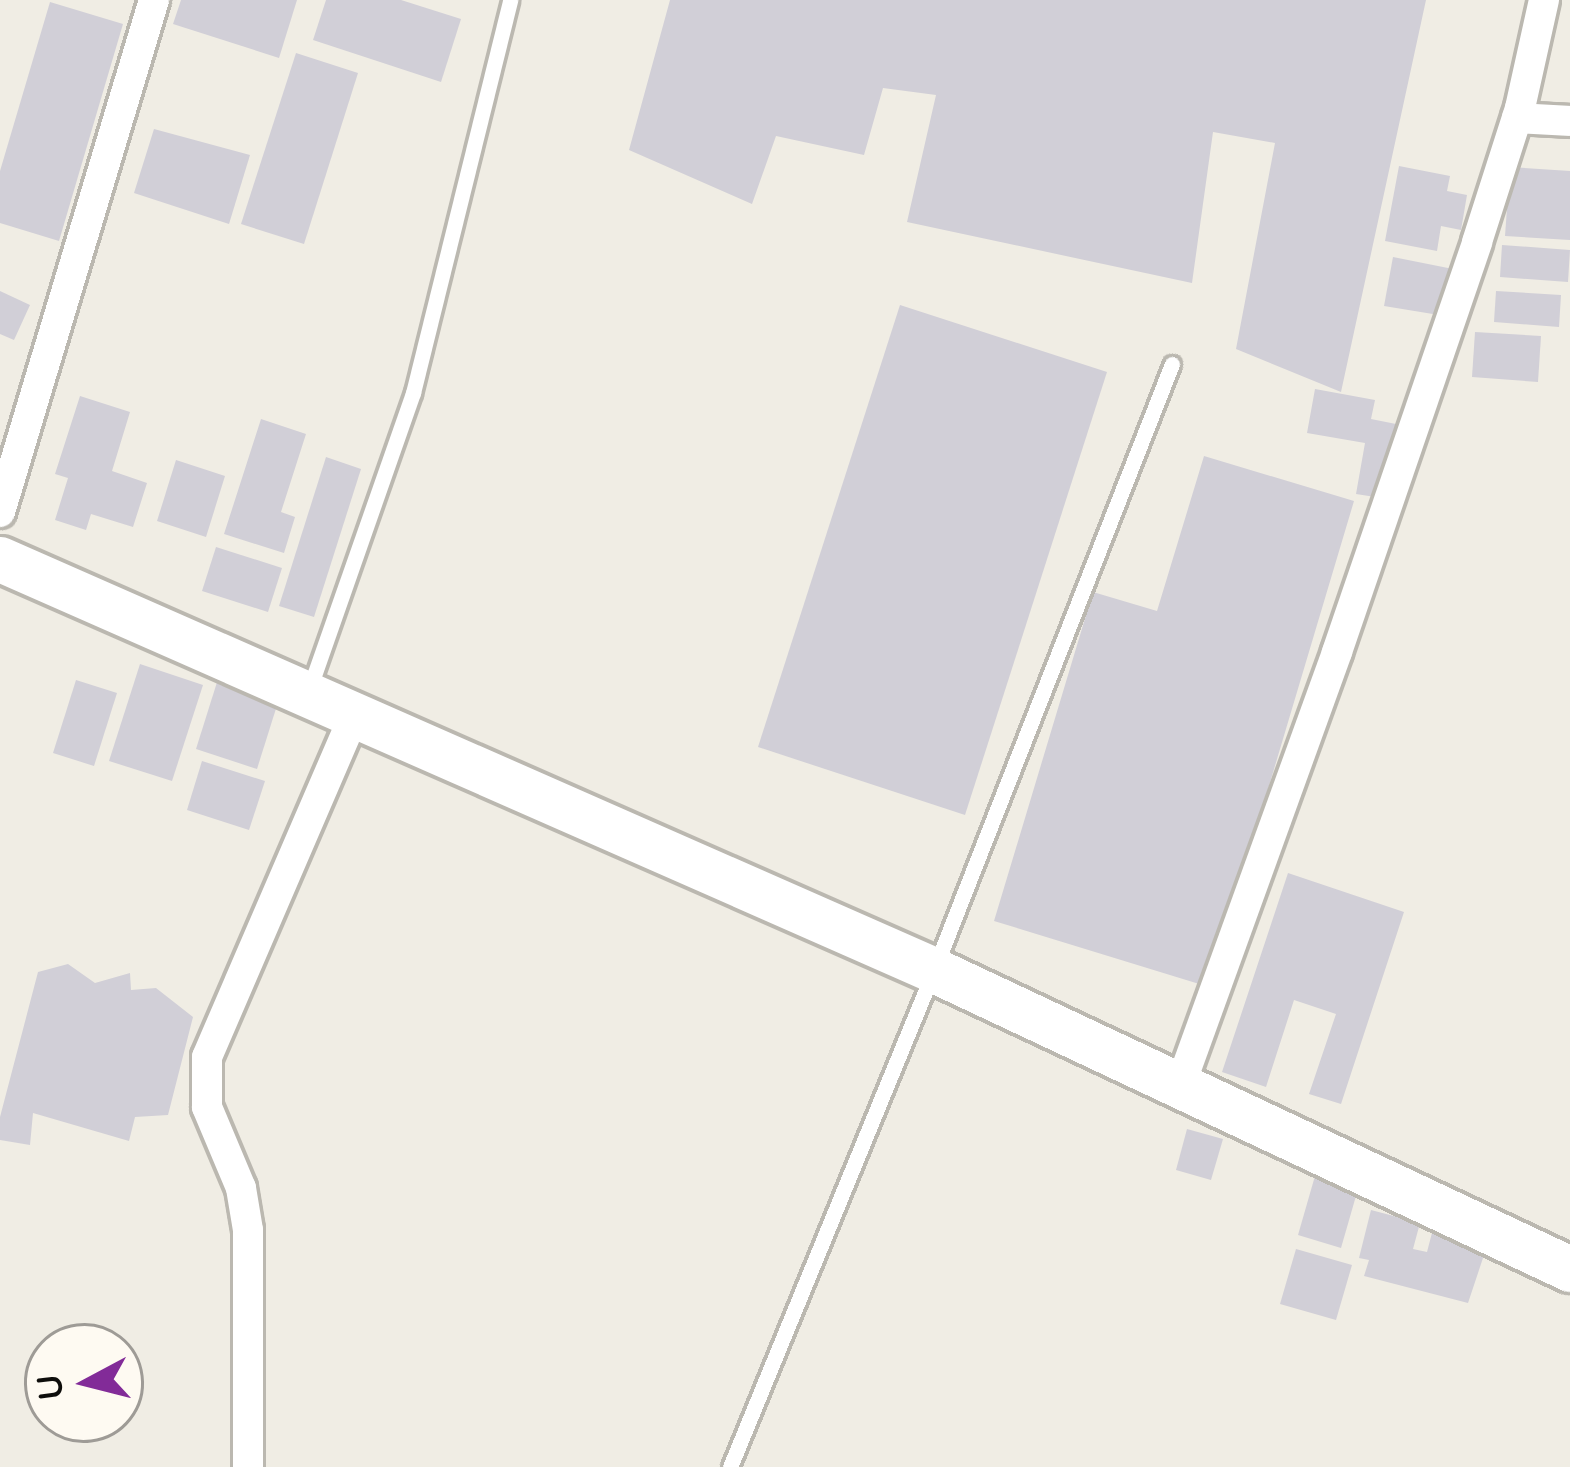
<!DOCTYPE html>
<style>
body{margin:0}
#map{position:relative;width:1570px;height:1467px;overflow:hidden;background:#f0ede4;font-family:"Varela Round",sans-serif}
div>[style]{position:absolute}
.building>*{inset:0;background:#d1cfd7}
.roads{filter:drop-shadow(3px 0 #bbb8b0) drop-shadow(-3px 0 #bbb8b0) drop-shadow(0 3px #bbb8b0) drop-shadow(0 -3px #bbb8b0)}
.service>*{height:15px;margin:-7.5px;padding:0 7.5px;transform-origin:7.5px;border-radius:7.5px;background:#fff}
.minor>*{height:30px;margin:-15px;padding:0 15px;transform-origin:15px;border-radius:15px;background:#fff}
.secondary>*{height:45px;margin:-22.5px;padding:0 22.5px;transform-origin:22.5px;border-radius:22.5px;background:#fff}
span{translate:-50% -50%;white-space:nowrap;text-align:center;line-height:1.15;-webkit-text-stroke:9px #fefaf2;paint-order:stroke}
.north{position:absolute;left:24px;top:1323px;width:120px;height:120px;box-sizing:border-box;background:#fefaf2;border:3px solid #9e9b96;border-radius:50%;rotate:263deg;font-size:33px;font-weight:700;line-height:48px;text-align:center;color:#0e0d0b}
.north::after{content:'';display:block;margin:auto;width:42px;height:54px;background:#822b98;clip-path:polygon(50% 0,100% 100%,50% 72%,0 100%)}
</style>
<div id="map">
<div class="building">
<i style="clip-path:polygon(181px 0,297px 0,279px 58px,173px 24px)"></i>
<i style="clip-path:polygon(326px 0,401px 0,461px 19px,441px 82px,313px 40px)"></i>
<i style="clip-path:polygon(670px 0,1426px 0,1341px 392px,1236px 349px,1275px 143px,1213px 132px,1192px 283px,907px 222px,936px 95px,883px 88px,864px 155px,776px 136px,752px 204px,629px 150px)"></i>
<i style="clip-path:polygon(50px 2px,123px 24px,59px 241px,0 223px,0 171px)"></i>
<i style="clip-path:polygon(296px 53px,358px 73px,304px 244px,241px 224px)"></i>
<i style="clip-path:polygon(154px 129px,250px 155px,229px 224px,134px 193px)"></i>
<i style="clip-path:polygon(1399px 166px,1450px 176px,1447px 191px,1467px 195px,1461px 230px,1441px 226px,1437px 251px,1385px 241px)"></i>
<i style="clip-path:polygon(1510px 167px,1570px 171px,1570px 240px,1505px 236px)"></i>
<i style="clip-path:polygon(1502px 245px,1570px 250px,1568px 282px,1500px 277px)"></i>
<i style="clip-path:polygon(1393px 257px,1453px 269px,1445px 316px,1384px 306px)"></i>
<i style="clip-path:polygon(0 291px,30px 305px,14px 340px,0 334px)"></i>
<i style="clip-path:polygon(1496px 291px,1561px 295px,1559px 327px,1494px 322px)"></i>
<i style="clip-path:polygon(900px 305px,1107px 372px,965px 815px,758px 747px)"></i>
<i style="clip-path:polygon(1475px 332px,1541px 336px,1538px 382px,1472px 377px)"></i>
<i style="clip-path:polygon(1315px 389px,1375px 400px,1371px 419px,1401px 425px,1388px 499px,1356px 494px,1365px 443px,1307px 433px)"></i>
<i style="clip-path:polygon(80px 396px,130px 412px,112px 471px,147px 483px,133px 527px,91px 514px,86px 530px,55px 520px,68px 478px,55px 474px)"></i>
<i style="clip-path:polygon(261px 419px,306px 434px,281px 512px,295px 517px,284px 553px,224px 534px)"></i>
<i style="clip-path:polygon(1204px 456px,1354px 501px,1209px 987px,994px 921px,1093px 592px,1157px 611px)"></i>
<i style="clip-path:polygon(326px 457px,361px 469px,314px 617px,279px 606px)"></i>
<i style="clip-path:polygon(176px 460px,225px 476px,206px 537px,157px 521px)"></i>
<i style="clip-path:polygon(216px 547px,282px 568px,268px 612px,202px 591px)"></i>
<i style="clip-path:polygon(140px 664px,203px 685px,172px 781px,109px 761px)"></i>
<i style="clip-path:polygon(218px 679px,279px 699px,257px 769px,196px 749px)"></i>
<i style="clip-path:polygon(76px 680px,117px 693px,94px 766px,53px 753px)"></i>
<i style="clip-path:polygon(202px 761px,265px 781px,249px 830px,187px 810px)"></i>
<i style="clip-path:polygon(1288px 873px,1404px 912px,1341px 1104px,1309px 1094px,1336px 1014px,1294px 1000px,1266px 1087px,1222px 1072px)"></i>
<i style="clip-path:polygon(68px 964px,95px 983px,130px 973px,131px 990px,156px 988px,193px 1017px,168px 1115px,135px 1117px,129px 1141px,33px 1113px,30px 1145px,0 1140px,0 1117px,38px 972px)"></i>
<i style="clip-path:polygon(1187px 1129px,1223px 1139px,1211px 1180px,1176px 1170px)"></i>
<i style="clip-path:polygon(1317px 1169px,1360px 1182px,1341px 1248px,1298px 1235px)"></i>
<i style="clip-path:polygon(1371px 1210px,1420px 1223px,1413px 1249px,1427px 1252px,1433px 1229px,1488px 1243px,1468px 1303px,1364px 1276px,1369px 1260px,1359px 1258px)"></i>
<i style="clip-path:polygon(1296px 1249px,1352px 1265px,1336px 1320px,1280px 1304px)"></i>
<i style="clip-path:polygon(37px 1371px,48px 1374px,48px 1414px,30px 1408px)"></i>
<i style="clip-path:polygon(66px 1419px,105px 1419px,100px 1432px)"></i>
</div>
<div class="roads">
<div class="service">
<i style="left:310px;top:687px;width:312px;rotate:-70.7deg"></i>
<i style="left:413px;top:393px;width:405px;rotate:-76.1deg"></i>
<i style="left:730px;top:1467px;width:537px;rotate:-67.68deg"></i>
<i style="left:934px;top:970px;width:651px;rotate:-68.56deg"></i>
</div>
<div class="minor">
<i style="left:1517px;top:118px;width:53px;rotate:3.2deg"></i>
<i style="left:0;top:512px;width:535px;rotate:-73.26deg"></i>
<i style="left:1180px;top:1086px;width:462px;rotate:-70.1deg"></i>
<i style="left:1337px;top:652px;width:433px;rotate:-71.1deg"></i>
<i style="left:1477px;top:242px;width:141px;rotate:-72.2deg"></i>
<i style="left:1520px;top:108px;width:111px;rotate:-77.5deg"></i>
<i style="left:248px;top:1467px;width:237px;rotate:-90deg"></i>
<i style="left:248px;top:1230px;width:43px;rotate:-99.5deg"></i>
<i style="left:241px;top:1188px;width:88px;rotate:-112.8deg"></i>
<i style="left:207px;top:1107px;width:50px;rotate:-90deg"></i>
<i style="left:207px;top:1057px;width:369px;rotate:-66.7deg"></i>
</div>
<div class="secondary">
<i style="left:0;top:559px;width:1020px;rotate:23.75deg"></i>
<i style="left:934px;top:970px;width:703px;rotate:25.18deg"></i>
</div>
</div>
<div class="north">U</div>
</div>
